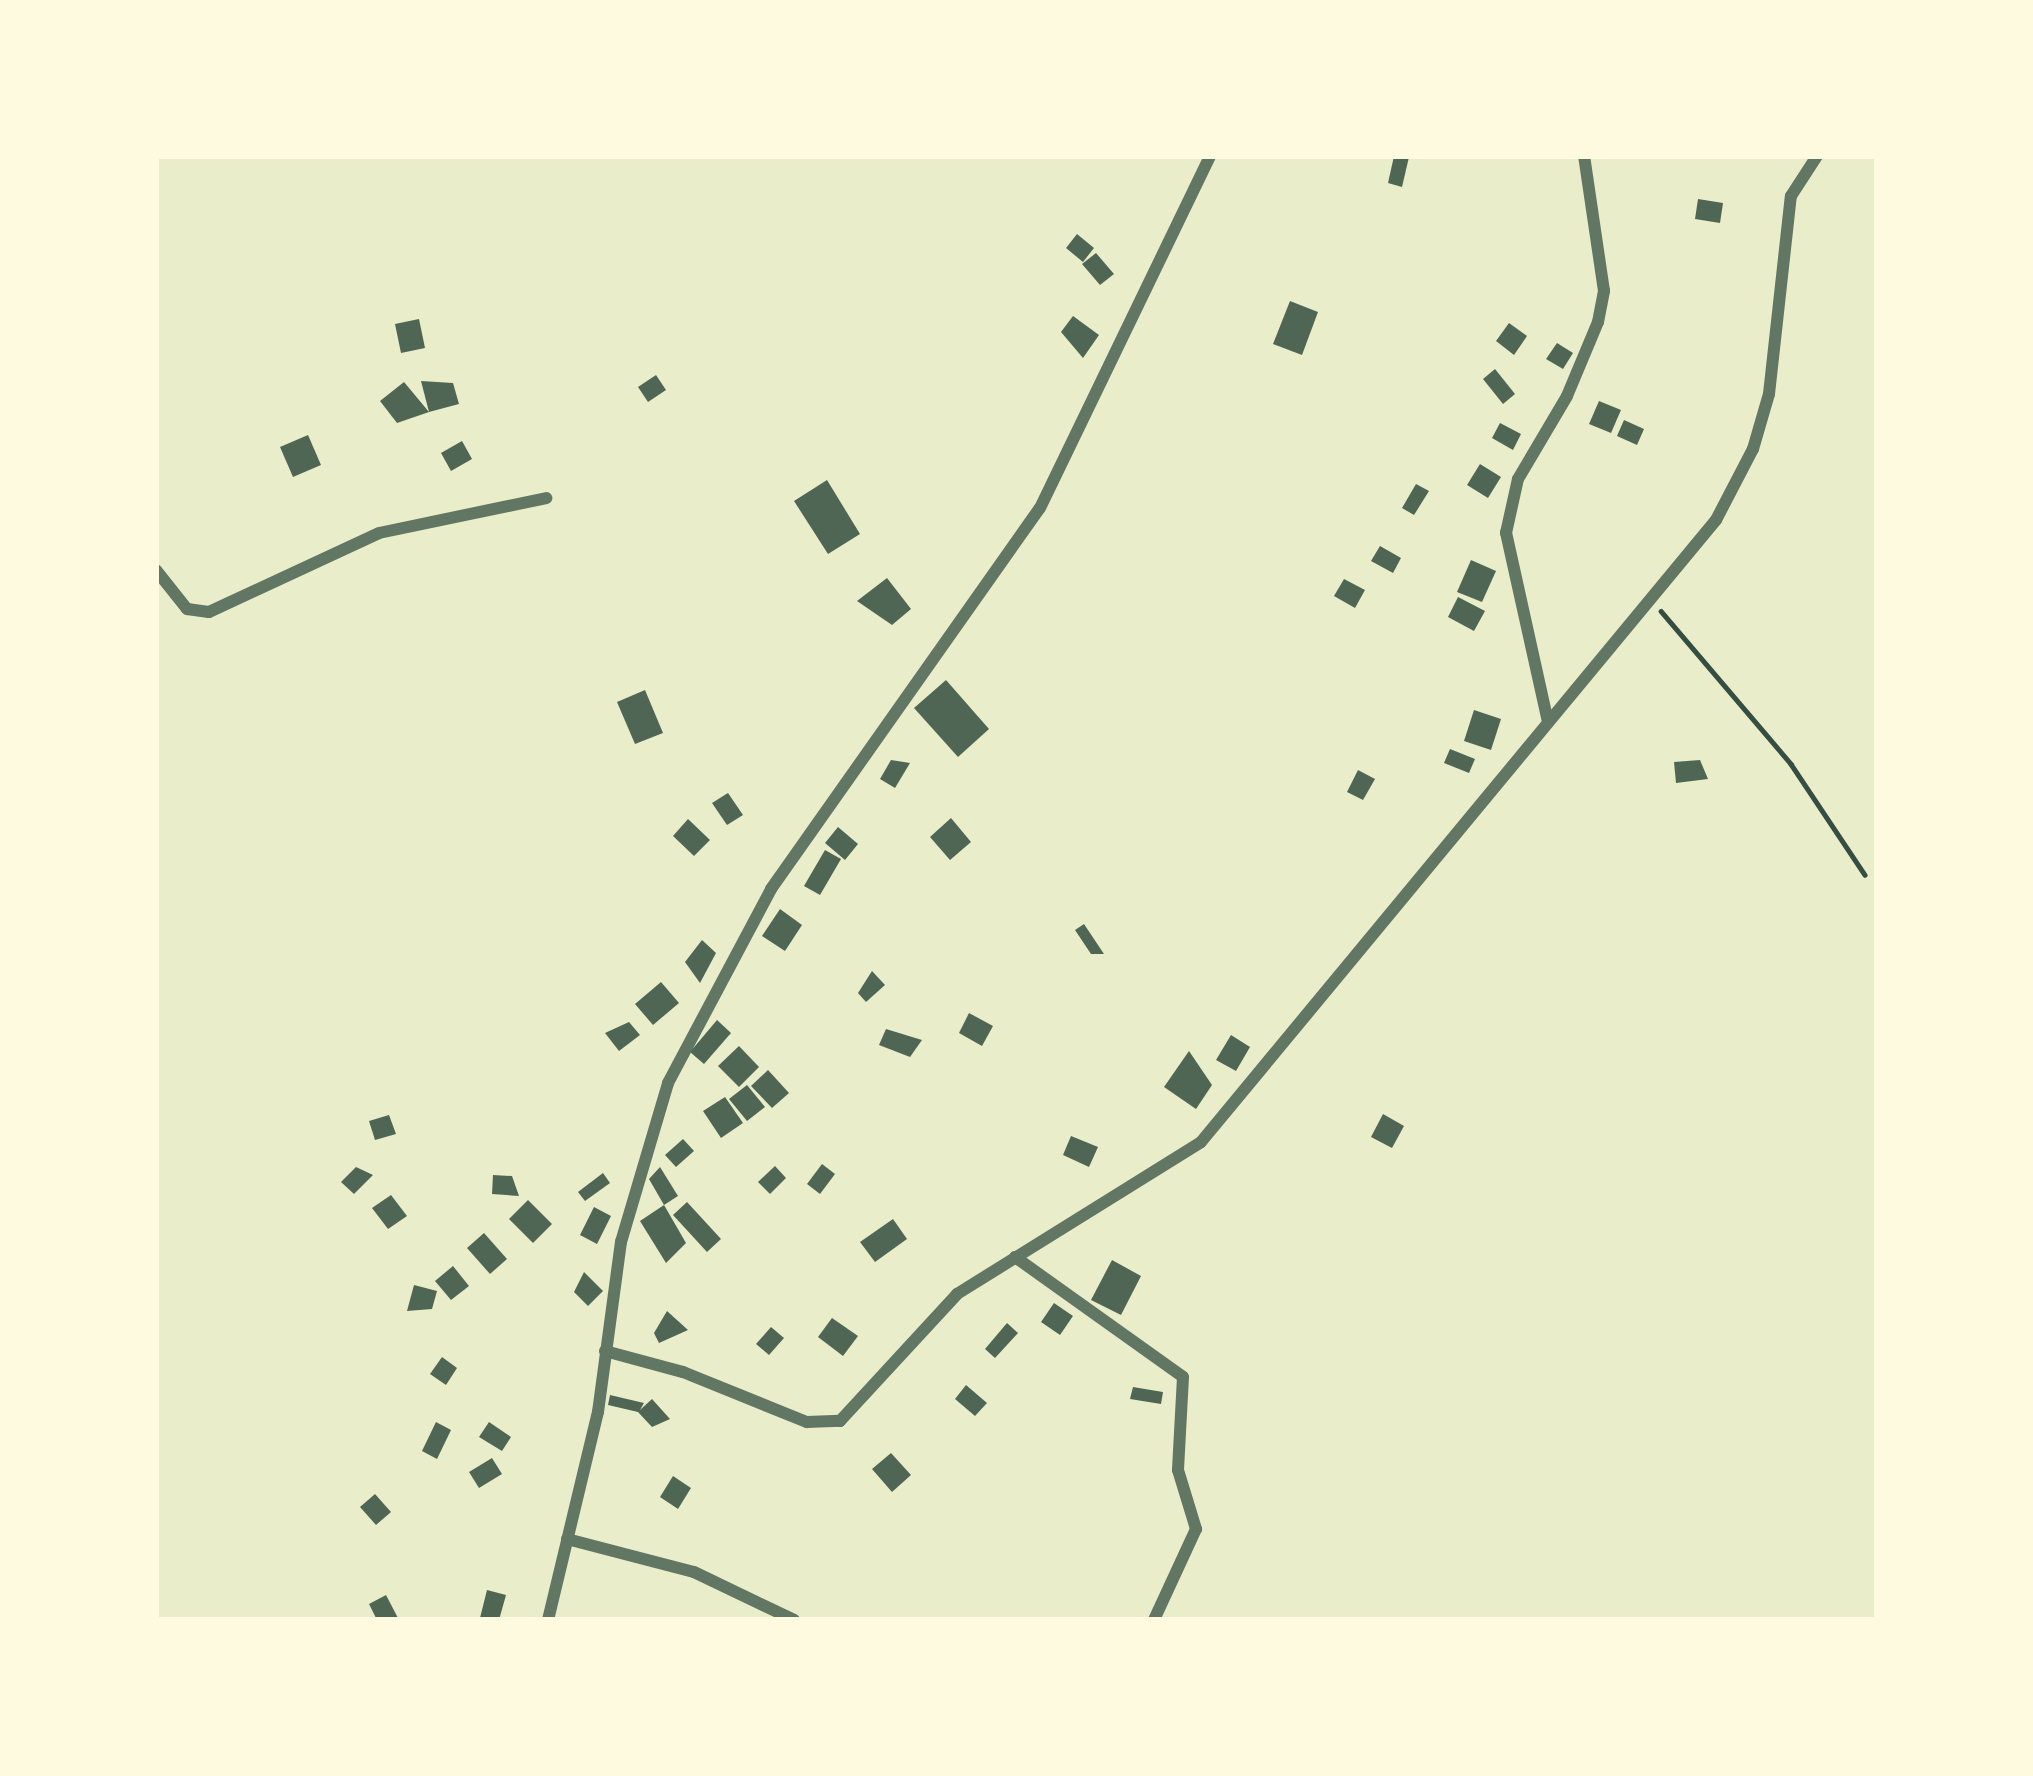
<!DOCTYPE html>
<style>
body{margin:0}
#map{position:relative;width:2033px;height:1776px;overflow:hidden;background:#e9edc9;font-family:Bitter,serif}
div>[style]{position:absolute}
.building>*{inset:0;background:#4f6655}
.path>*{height:4.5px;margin:-2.25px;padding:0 2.25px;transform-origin:2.25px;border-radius:2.25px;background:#344e41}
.minor>*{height:12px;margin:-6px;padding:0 6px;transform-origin:6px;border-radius:6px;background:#617663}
span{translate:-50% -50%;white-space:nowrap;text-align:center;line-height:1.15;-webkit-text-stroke:10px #fefae0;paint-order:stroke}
.frame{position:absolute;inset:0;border:159px solid #fefae0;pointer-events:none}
</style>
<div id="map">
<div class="building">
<i style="clip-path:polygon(1394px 156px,1409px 157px,1402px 187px,1388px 183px)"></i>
<i style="clip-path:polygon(1698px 199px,1723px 203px,1720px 223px,1695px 219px)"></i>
<i style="clip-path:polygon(1077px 234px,1094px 248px,1083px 262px,1066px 248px)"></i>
<i style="clip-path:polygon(1096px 253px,1114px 274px,1100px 285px,1082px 264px)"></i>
<i style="clip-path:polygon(1290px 301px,1318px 312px,1302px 355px,1273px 344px)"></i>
<i style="clip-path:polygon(1073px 316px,1099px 335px,1083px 358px,1061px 332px)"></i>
<i style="clip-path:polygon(419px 319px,425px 348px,401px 353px,395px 324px)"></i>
<i style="clip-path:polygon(1509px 323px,1527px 336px,1514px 355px,1496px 341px)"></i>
<i style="clip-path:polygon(1557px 343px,1573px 353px,1563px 369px,1546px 359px)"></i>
<i style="clip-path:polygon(1495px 369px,1515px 394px,1503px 404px,1483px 379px)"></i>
<i style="clip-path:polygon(656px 375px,666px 390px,648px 402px,638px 387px)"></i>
<i style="clip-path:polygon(421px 381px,453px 383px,459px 404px,429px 412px)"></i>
<i style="clip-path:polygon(404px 382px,429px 412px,397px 423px,380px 401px)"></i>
<i style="clip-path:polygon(1599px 401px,1621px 410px,1611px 433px,1589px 424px)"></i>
<i style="clip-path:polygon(1624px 420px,1644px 429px,1637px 445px,1617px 436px)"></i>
<i style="clip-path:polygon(1500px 423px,1521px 434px,1513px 450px,1492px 438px)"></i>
<i style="clip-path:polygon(308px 435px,321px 465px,293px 477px,280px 447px)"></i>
<i style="clip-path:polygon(462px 441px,472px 459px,451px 471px,441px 453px)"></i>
<i style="clip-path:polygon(1480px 464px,1501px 477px,1488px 498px,1467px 485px)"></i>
<i style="clip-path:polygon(827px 480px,860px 534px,828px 554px,794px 501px)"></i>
<i style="clip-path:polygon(1416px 484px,1429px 491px,1414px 515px,1402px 508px)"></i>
<i style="clip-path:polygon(1380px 546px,1401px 558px,1393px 573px,1371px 561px)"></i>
<i style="clip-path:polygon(1471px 560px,1496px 571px,1482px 602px,1457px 592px)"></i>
<i style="clip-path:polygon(887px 578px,911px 609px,892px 625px,857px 601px)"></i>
<i style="clip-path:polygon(1344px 579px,1365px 590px,1355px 608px,1334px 596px)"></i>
<i style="clip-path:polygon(1458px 597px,1485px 611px,1474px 631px,1448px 617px)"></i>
<i style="clip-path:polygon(946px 680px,989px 729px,958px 757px,914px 708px)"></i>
<i style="clip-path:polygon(645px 690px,663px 733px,635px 744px,617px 702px)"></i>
<i style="clip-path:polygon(1474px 710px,1501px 719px,1491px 750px,1464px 741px)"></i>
<i style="clip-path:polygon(1450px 749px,1475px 759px,1469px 773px,1444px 763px)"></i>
<i style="clip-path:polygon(891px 760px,910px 763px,895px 788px,880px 779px)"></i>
<i style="clip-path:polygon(1700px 760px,1708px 779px,1676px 783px,1674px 762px)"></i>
<i style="clip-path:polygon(1358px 770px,1375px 779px,1363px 800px,1347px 792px)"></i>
<i style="clip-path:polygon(728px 793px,743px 815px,727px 825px,712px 803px)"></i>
<i style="clip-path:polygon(951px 818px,971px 842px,950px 860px,930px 837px)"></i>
<i style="clip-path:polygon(688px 819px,710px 840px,694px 856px,673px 836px)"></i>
<i style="clip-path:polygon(838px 827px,858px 844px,845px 860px,825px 843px)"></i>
<i style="clip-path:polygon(825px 850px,841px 859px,820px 895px,804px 886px)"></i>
<i style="clip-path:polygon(780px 909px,802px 925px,785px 951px,762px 936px)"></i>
<i style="clip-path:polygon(1084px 924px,1104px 954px,1091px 954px,1075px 930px)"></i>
<i style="clip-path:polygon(702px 940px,716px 953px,700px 983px,685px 962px)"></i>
<i style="clip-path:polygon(872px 971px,885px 985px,866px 1002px,858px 993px)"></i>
<i style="clip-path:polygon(661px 982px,679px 1003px,653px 1025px,635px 1004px)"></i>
<i style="clip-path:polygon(969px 1013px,993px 1026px,982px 1046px,959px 1033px)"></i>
<i style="clip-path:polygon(717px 1020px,731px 1033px,704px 1064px,690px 1052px)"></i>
<i style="clip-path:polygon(629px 1022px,640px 1035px,619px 1051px,605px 1033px)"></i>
<i style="clip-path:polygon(886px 1029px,922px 1040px,910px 1057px,879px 1045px)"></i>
<i style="clip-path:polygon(1231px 1035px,1250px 1047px,1236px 1071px,1216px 1060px)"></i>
<i style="clip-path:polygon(739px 1046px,759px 1067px,739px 1087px,718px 1066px)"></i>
<i style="clip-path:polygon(1189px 1051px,1212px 1085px,1196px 1109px,1164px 1087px)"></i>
<i style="clip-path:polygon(768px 1070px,789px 1093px,772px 1108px,751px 1086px)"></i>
<i style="clip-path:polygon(747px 1085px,765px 1107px,747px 1121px,729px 1099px)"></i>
<i style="clip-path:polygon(725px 1097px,743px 1123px,721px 1138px,703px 1111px)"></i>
<i style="clip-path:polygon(1383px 1114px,1404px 1126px,1392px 1148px,1371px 1137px)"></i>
<i style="clip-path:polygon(389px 1115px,396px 1134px,375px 1140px,369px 1121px)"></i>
<i style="clip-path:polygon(1071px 1136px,1098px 1147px,1089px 1167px,1063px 1155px)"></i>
<i style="clip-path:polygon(683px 1139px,694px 1151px,676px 1167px,665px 1155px)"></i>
<i style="clip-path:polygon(822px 1164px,835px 1174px,820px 1194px,807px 1184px)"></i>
<i style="clip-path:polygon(775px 1166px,786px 1178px,770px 1194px,758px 1182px)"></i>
<i style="clip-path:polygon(356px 1167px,373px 1175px,354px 1194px,341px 1182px)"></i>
<i style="clip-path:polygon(660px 1167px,678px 1196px,664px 1205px,649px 1179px)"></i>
<i style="clip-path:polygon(603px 1173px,610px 1183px,585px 1201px,578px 1192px)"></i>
<i style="clip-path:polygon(493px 1175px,512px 1176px,519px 1196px,492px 1194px)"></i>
<i style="clip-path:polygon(391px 1195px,407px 1216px,388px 1229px,372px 1208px)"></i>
<i style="clip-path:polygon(528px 1200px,552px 1224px,533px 1243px,509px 1219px)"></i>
<i style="clip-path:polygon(687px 1202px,721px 1239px,707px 1252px,673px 1215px)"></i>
<i style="clip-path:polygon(664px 1205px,686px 1243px,666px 1263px,640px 1221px)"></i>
<i style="clip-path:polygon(594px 1207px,611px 1216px,597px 1244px,580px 1235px)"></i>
<i style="clip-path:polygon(893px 1219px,907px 1239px,875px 1262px,860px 1242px)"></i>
<i style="clip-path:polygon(484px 1233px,507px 1259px,490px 1274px,467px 1248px)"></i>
<i style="clip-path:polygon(1112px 1260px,1141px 1276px,1121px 1315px,1091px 1300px)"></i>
<i style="clip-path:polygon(453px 1266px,469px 1286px,451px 1300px,435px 1281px)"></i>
<i style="clip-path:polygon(584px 1272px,603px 1291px,588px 1306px,574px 1292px)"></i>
<i style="clip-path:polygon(414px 1285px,437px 1291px,432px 1309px,407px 1311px)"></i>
<i style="clip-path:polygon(1054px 1303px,1073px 1316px,1060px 1335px,1041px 1322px)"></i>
<i style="clip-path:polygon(667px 1311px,688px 1330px,659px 1343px,654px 1333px)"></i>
<i style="clip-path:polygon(832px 1318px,858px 1336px,843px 1356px,818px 1337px)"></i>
<i style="clip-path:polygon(1007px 1323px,1018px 1333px,995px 1358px,985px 1349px)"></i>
<i style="clip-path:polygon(771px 1327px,784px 1338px,769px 1355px,756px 1344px)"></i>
<i style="clip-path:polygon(442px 1357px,457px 1368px,446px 1385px,430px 1374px)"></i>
<i style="clip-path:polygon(966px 1385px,987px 1403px,975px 1416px,955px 1399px)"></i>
<i style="clip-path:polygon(1133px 1387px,1163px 1392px,1161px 1404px,1130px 1399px)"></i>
<i style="clip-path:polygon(610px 1395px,644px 1403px,640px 1410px,652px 1399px,670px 1419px,652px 1427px,638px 1412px,608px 1405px)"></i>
<i style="clip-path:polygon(436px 1422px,451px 1430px,437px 1459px,422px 1451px)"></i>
<i style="clip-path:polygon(489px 1422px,511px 1437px,502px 1451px,479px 1437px)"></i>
<i style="clip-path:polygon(891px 1453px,911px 1475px,892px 1492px,872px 1469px)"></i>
<i style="clip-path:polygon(492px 1458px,502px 1474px,479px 1488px,469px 1472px)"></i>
<i style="clip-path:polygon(673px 1476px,691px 1488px,678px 1509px,660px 1497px)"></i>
<i style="clip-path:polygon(375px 1494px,391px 1512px,376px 1525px,360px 1507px)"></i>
<i style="clip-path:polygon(487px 1590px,506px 1595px,499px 1620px,480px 1618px)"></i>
<i style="clip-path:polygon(386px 1595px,399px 1620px,377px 1620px,369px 1604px)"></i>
</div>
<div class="path">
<i style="left:1661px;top:611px;width:201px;rotate:49.6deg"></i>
<i style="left:1791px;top:764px;width:133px;rotate:56.3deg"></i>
</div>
<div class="minor">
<i style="left:156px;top:570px;width:50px;rotate:51.5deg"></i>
<i style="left:187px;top:609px;width:22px;rotate:8deg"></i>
<i style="left:209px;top:612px;width:187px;rotate:-24.9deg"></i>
<i style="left:379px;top:533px;width:171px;rotate:-11.8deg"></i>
<i style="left:1548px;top:722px;width:194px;rotate:-102.5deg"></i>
<i style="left:1506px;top:533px;width:55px;rotate:-77.5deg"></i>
<i style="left:1518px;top:479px;width:96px;rotate:-59.4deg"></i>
<i style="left:1567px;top:396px;width:80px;rotate:-67.3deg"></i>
<i style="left:1598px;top:322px;width:32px;rotate:-79deg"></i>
<i style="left:1604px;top:291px;width:136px;rotate:-98.4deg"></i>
<i style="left:1015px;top:1257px;width:206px;rotate:35.5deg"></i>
<i style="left:1183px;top:1377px;width:93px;rotate:93.1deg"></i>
<i style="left:1178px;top:1470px;width:62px;rotate:73deg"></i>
<i style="left:1196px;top:1529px;width:100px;rotate:114.8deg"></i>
<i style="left:605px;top:1351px;width:81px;rotate:15.1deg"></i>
<i style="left:683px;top:1372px;width:134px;rotate:22deg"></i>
<i style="left:807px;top:1422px;width:33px;rotate:-2deg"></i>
<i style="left:840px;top:1421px;width:173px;rotate:-47.3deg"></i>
<i style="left:957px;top:1294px;width:287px;rotate:-31.9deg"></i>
<i style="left:1201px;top:1142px;width:808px;rotate:-50.38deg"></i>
<i style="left:1716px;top:520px;width:80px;rotate:-62.5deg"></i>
<i style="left:1753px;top:449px;width:57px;rotate:-73.8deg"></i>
<i style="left:1769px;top:394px;width:199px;rotate:-83.7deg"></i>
<i style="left:1791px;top:196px;width:48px;rotate:-57deg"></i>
<i style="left:567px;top:1539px;width:131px;rotate:14.6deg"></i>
<i style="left:694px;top:1572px;width:111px;rotate:25.6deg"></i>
<i style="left:548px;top:1620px;width:214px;rotate:-76.5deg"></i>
<i style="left:598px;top:1412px;width:172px;rotate:-82.3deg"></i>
<i style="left:621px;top:1242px;width:166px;rotate:-73.5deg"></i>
<i style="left:668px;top:1083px;width:220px;rotate:-62deg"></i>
<i style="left:771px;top:889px;width:466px;rotate:-54.8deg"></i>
<i style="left:1040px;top:508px;width:391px;rotate:-64.2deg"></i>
</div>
<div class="frame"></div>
</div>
